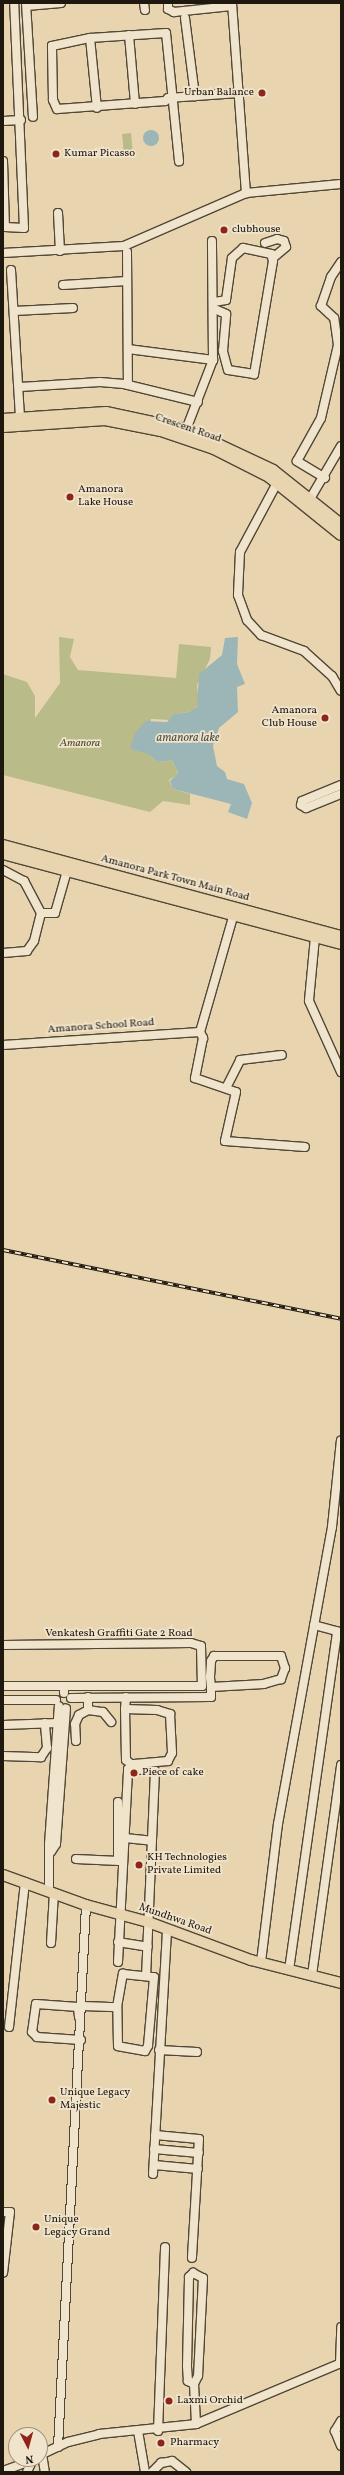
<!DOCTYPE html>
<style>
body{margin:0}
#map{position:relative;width:344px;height:2475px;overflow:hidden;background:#e8d5b0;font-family:Vollkorn,serif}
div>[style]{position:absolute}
.green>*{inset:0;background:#b9bc89}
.water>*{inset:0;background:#9cb6b7}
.round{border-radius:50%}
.roads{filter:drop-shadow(1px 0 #514737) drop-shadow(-1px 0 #514737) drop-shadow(0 1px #514737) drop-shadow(0 -1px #514737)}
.minor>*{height:8px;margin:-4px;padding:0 4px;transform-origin:4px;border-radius:4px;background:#f0e4cc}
.major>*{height:10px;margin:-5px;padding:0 5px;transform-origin:5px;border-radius:5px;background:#e8d5b0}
.rail>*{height:3.5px;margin-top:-1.75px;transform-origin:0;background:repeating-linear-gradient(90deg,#f0e4cc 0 6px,#1f180f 0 12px);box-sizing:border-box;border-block:1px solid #1f180f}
.dots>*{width:11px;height:11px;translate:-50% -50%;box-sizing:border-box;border:2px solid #f0e4cc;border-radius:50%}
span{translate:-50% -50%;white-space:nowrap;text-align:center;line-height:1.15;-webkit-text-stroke:3.5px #f0e4cc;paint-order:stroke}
.poi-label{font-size:11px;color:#1f180f}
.right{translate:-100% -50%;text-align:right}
.left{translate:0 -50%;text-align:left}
.street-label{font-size:11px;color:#1f180f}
.park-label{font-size:11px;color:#4d4934;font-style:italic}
.water-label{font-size:12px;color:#4b4f4a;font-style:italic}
.frame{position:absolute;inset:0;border:4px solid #1f180f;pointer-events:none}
.north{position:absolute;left:8px;top:2427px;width:40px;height:40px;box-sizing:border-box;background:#f0e4cc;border:1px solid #9c9280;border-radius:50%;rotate:174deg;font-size:11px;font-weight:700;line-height:16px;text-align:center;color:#1f180f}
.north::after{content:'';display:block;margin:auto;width:14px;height:18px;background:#8f2418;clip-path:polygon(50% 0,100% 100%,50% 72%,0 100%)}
</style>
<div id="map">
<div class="green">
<i style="clip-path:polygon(131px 133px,133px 154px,124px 155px,122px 134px)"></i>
<i style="clip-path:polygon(59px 637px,74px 639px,70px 657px,78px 670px,176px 678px,179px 644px,211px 647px,210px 659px,197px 685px,199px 703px,194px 711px,175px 714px,169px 720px,151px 719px,148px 754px,158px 762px,172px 760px,178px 774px,169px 780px,173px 789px,190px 794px,190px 805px,163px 801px,150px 812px,3px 775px,3px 674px,27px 682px,35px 696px,35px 718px,60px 683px)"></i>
</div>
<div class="water">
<i class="round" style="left:143px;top:130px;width:16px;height:16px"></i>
<i style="clip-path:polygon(238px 637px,237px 664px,245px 684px,237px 687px,238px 712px,219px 728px,213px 746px,217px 766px,225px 772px,227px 779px,244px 784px,252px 803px,247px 819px,228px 812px,231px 804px,173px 789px,170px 781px,178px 773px,172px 760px,158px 762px,148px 754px,130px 749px,135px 733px,146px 721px,167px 722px,174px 714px,189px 712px,197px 707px,199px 674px,222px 655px,225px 638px)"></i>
</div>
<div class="roads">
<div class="minor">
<i style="left:26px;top:3px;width:114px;rotate:86.5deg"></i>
<i style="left:144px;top:3px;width:7px;rotate:82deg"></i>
<i style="left:168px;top:3px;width:6px;rotate:90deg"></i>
<i style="left:168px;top:9px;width:7px;rotate:27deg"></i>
<i style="left:174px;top:12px;width:58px;rotate:-5.9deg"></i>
<i style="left:232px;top:3px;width:191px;rotate:85.8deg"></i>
<i style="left:27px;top:6px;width:34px;rotate:-5deg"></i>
<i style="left:185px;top:18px;width:79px;rotate:82.7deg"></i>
<i style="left:129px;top:35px;width:69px;rotate:85deg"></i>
<i style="left:90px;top:38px;width:70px;rotate:84.3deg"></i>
<i style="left:168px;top:98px;width:71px;rotate:-4deg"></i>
<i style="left:169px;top:98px;width:5px;rotate:143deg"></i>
<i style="left:165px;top:101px;width:108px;rotate:175.8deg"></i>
<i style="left:57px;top:109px;width:10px;rotate:-114deg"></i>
<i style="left:53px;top:100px;width:54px;rotate:-91.1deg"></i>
<i style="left:52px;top:46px;width:39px;rotate:-12deg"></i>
<i style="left:90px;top:38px;width:76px;rotate:-3.8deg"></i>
<i style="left:166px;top:33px;width:129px;rotate:84.2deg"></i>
<i style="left:3px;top:121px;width:18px;rotate:-3deg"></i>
<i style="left:3px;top:161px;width:66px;rotate:88.3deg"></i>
<i style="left:5px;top:227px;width:19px;rotate:3deg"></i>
<i style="left:24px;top:228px;width:225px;rotate:-92.5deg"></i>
<i style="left:58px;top:213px;width:38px;rotate:87deg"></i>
<i style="left:265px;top:243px;width:13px;rotate:-18deg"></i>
<i style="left:277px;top:239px;width:7px;rotate:16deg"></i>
<i style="left:284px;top:241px;width:6px;rotate:72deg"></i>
<i style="left:286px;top:247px;width:17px;rotate:140deg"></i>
<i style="left:127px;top:252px;width:133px;rotate:89.6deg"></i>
<i style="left:3px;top:253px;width:121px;rotate:-3.3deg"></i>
<i style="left:124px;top:246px;width:133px;rotate:-23.5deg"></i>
<i style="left:246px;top:193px;width:95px;rotate:-5.4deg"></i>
<i style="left:11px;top:270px;width:147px;rotate:86.5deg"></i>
<i style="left:63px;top:285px;width:64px;rotate:-3.6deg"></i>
<i style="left:214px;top:302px;width:12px;rotate:-9deg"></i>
<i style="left:226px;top:300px;width:42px;rotate:-81.9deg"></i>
<i style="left:232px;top:258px;width:15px;rotate:-42deg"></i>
<i style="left:243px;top:248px;width:29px;rotate:12deg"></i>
<i style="left:271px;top:254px;width:7px;rotate:74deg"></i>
<i style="left:273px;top:261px;width:115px;rotate:99.5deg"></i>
<i style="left:254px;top:374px;width:26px;rotate:-171deg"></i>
<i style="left:228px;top:370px;width:20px;rotate:-105deg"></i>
<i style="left:223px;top:351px;width:37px;rotate:-85deg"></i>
<i style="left:226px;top:314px;width:12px;rotate:-156deg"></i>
<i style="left:14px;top:311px;width:59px;rotate:-2.9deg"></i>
<i style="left:128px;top:349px;width:86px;rotate:7.4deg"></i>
<i style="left:20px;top:387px;width:80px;rotate:-3.6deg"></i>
<i style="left:100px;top:382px;width:24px;rotate:5deg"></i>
<i style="left:124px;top:384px;width:76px;rotate:13.7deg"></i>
<i style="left:184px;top:435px;width:80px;rotate:-68.9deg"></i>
<i style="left:213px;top:360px;width:119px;rotate:-90.5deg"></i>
<i style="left:325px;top:478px;width:33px;rotate:-149deg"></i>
<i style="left:297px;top:461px;width:49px;rotate:-60.8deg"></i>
<i style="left:321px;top:418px;width:75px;rotate:-76.9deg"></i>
<i style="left:338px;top:345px;width:27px;rotate:-98deg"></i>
<i style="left:334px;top:318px;width:18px;rotate:-137deg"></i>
<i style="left:321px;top:306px;width:31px;rotate:-71deg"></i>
<i style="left:331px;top:277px;width:18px;rotate:-56deg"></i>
<i style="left:277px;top:483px;width:78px;rotate:118.2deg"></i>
<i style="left:240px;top:552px;width:43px;rotate:92.7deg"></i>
<i style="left:238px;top:595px;width:27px;rotate:70deg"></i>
<i style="left:247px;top:620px;width:21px;rotate:47deg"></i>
<i style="left:261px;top:635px;width:46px;rotate:20.4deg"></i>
<i style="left:304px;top:651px;width:38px;rotate:42deg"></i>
<i style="left:332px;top:676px;width:17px;rotate:59deg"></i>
<i style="left:307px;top:504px;width:67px;rotate:-59.6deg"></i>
<i style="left:341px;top:785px;width:42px;rotate:157.7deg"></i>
<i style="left:302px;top:801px;width:4px;rotate:104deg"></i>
<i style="left:301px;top:805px;width:6px;rotate:31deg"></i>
<i style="left:306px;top:808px;width:38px;rotate:-22deg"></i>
<i style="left:3px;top:870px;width:24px;rotate:28deg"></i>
<i style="left:24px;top:881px;width:36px;rotate:62deg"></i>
<i style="left:41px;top:913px;width:29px;rotate:104deg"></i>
<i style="left:34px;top:941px;width:12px;rotate:125deg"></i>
<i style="left:27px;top:951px;width:24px;rotate:175deg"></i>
<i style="left:235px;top:910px;width:127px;rotate:106deg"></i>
<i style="left:200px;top:1032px;width:7px;rotate:63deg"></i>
<i style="left:203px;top:1038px;width:41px;rotate:101.3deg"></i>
<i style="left:195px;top:1078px;width:43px;rotate:18.9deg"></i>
<i style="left:236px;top:1092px;width:50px;rotate:102.7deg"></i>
<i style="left:225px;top:1141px;width:80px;rotate:4.3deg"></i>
<i style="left:41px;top:913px;width:14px"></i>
<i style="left:55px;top:913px;width:44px;rotate:-74.1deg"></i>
<i style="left:315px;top:937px;width:64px;rotate:95.4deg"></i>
<i style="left:309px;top:1001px;width:78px;rotate:65.7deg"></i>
<i style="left:3px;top:1045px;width:197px;rotate:-3.8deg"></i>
<i style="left:226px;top:1088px;width:31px;rotate:-63deg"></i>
<i style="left:240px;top:1060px;width:42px;rotate:-6.8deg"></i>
<i style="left:314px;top:1625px;width:28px;rotate:15deg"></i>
<i style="left:3px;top:1645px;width:188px;rotate:-0.6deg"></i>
<i style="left:191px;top:1643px;width:10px;rotate:17deg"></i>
<i style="left:201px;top:1646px;width:40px;rotate:88.6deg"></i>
<i style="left:202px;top:1686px;width:138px;rotate:180deg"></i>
<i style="left:64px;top:1686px;width:7px;rotate:90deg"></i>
<i style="left:3px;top:1686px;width:61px"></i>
<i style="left:71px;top:1698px;width:140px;rotate:-0.4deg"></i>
<i style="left:211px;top:1697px;width:10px;rotate:-90deg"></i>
<i style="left:211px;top:1687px;width:10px;rotate:-96deg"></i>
<i style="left:210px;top:1677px;width:16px;rotate:-86deg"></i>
<i style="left:211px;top:1661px;width:6px;rotate:-59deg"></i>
<i style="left:214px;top:1656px;width:67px"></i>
<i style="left:281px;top:1656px;width:13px;rotate:72deg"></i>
<i style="left:285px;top:1668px;width:12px;rotate:110deg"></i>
<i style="left:281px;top:1679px;width:18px;rotate:164deg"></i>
<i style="left:264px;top:1684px;width:53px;rotate:176.8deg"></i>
<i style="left:3px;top:1700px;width:53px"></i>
<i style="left:125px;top:1709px;width:32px;rotate:2deg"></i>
<i style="left:157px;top:1710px;width:14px;rotate:17deg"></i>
<i style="left:170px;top:1714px;width:39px;rotate:87deg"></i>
<i style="left:172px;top:1753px;width:9px;rotate:117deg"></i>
<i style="left:168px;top:1761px;width:37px;rotate:175deg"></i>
<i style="left:131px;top:1764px;width:6px;rotate:-141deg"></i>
<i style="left:126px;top:1760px;width:51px;rotate:-91.1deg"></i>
<i style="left:125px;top:1709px;width:12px;rotate:-85deg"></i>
<i style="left:88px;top:1710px;width:15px;rotate:8deg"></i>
<i style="left:103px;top:1712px;width:13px;rotate:51deg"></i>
<i style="left:3px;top:1725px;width:55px;rotate:-2.1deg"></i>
<i style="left:76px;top:1741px;width:17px;rotate:-93deg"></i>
<i style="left:75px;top:1724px;width:10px;rotate:-66deg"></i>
<i style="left:79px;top:1715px;width:10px;rotate:-29deg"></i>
<i style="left:88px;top:1710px;width:13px;rotate:-90deg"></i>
<i style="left:3px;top:1756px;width:38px;rotate:2deg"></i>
<i style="left:41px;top:1757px;width:11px;rotate:-56deg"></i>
<i style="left:47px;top:1748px;width:25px;rotate:-95deg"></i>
<i style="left:118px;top:1802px;width:57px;rotate:90deg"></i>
<i style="left:125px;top:1838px;width:27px;rotate:6deg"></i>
<i style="left:51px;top:1852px;width:9px;rotate:-58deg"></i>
<i style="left:56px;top:1844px;width:136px;rotate:-85.8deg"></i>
<i style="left:76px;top:1859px;width:43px;rotate:2.7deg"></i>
<i style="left:49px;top:1891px;width:47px;rotate:-90deg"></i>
<i style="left:49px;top:1844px;width:138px;rotate:-85.9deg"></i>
<i style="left:118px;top:1942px;width:30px;rotate:9deg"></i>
<i style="left:51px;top:1943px;width:50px;rotate:-86.6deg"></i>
<i style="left:118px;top:1962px;width:193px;rotate:-87deg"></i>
<i style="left:128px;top:1769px;width:27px;rotate:4deg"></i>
<i style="left:155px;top:1771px;width:203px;rotate:92.5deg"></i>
<i style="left:261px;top:1962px;width:139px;rotate:-83deg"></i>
<i style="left:278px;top:1824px;width:302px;rotate:-79.7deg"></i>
<i style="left:332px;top:1527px;width:87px;rotate:-84.1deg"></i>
<i style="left:289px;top:1970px;width:342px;rotate:-81.9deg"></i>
<i style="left:312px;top:1975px;width:212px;rotate:-82.1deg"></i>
<i style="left:83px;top:2006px;width:34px;rotate:2deg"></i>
<i style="left:117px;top:2007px;width:34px;rotate:-80deg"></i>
<i style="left:123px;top:1974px;width:31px;rotate:6deg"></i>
<i style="left:154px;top:1977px;width:69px;rotate:95deg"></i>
<i style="left:148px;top:2046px;width:6px;rotate:121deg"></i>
<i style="left:145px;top:2051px;width:27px;rotate:-170deg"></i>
<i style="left:118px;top:2046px;width:39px;rotate:-91deg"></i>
<i style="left:79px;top:2017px;width:10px;rotate:-96deg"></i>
<i style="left:78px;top:2007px;width:42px;rotate:-175.9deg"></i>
<i style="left:36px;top:2004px;width:28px;rotate:98deg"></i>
<i style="left:32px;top:2032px;width:7px;rotate:45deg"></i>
<i style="left:37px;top:2037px;width:44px;rotate:3.9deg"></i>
<i style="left:9px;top:2027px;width:146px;rotate:-83.7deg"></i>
<i style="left:159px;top:2050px;width:38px;rotate:3deg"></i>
<i style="left:155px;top:2135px;width:44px;rotate:5.2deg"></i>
<i style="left:199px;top:2139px;width:119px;rotate:93.4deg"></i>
<i style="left:154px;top:2149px;width:45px;rotate:5.1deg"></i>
<i style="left:154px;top:2165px;width:44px;rotate:5.2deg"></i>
<i style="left:153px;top:2174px;width:245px;rotate:-86.7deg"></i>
<i style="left:3px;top:2212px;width:7px"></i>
<i style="left:10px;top:2212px;width:61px;rotate:96.5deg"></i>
<i style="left:340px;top:2364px;width:37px;rotate:-88deg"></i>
<i style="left:194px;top:2384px;width:7px;rotate:-153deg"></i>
<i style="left:188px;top:2381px;width:15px;rotate:-94deg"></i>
<i style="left:187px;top:2366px;width:89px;rotate:-88.7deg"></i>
<i style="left:189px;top:2277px;width:6px;rotate:-45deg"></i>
<i style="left:193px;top:2273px;width:11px;rotate:27deg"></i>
<i style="left:203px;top:2278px;width:98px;rotate:92.9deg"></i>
<i style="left:198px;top:2376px;width:9px;rotate:117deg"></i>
<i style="left:194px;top:2384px;width:40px;rotate:87.1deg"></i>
<i style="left:341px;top:2421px;width:12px;rotate:121deg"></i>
<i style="left:335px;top:2431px;width:16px;rotate:68deg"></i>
<i style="left:138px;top:2431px;width:42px;rotate:80.3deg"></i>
<i style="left:158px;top:2431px;width:184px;rotate:-87.8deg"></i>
<i style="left:58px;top:2447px;width:543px;rotate:-87.04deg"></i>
<i style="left:42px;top:2454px;width:18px;rotate:81deg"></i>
<i style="left:40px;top:2455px;width:31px;rotate:-25deg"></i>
<i style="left:68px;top:2442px;width:32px;rotate:-14deg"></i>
<i style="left:99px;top:2434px;width:98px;rotate:-5.9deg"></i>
<i style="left:196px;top:2424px;width:157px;rotate:-22.8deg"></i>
<i style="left:3px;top:2471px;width:29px;rotate:-20deg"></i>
<i style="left:27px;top:2472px;width:14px;rotate:-65deg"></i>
<i style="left:152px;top:2472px;width:13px;rotate:-45deg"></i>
<i style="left:161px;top:2463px;width:11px;rotate:-10deg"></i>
<i style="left:172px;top:2461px;width:18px;rotate:38deg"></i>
</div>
<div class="major">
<i style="left:3px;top:419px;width:103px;rotate:-3.9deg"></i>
<i style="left:106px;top:412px;width:82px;rotate:12deg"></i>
<i style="left:186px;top:429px;width:96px;rotate:25.2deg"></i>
<i style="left:273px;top:470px;width:87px;rotate:38.5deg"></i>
<i style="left:3px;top:427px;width:102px;rotate:-3.9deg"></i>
<i style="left:105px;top:420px;width:57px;rotate:11.1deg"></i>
<i style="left:161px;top:431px;width:56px;rotate:18.8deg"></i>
<i style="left:214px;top:449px;width:62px;rotate:27deg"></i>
<i style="left:269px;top:477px;width:92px;rotate:38.9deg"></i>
<i style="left:3px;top:845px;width:350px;rotate:15.1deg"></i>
<i style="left:3px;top:854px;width:350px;rotate:14.9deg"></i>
<i style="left:3px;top:1875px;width:88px;rotate:19.9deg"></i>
<i style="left:86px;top:1905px;width:64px;rotate:15.3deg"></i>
<i style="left:148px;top:1922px;width:110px;rotate:20.3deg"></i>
<i style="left:251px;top:1960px;width:93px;rotate:14.3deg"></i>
</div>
</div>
<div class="rail">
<i style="left:3px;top:1250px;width:345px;rotate:11.5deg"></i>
</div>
<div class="dots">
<i style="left:262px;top:93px;background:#8f2418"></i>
<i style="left:56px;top:154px;background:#8f2418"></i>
<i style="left:224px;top:230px;background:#8f2418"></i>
<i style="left:70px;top:497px;background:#8f2418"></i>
<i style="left:325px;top:718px;background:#8f2418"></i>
<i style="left:134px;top:1773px;background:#8f2418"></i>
<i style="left:139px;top:1865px;background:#8f2418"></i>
<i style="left:52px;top:2100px;background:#8f2418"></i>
<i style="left:36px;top:2227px;background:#8f2418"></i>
<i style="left:169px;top:2401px;background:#8f2418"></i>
<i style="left:161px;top:2443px;background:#8f2418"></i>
</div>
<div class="poi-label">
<span class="right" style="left:254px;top:93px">Urban Balance</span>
<span class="left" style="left:64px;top:154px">Kumar Picasso</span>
<span class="left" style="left:232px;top:230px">clubhouse</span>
<span class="left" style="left:78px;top:497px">Amanora<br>Lake House</span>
<span class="right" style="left:317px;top:718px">Amanora<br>Club House</span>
<span class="left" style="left:142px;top:1773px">Piece of cake</span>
<span class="left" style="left:147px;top:1865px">KH Technologies<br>Private Limited</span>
<span class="left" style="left:60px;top:2100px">Unique Legacy<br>Majestic</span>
<span class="left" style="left:44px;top:2227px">Unique<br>Legacy Grand</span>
<span class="left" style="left:177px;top:2401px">Laxmi Orchid</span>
<span class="left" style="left:170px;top:2443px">Pharmacy</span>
</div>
<div class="street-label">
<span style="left:188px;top:429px;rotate:19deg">Crescent Road</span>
<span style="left:175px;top:879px;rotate:15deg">Amanora Park Town Main Road</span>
<span style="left:101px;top:1027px;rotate:-4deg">Amanora School Road</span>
<span style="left:119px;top:1634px">Venkatesh Graffiti Gate 2 Road</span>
<span style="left:175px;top:1920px;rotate:19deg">Mundhwa Road</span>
</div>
<div class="park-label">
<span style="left:80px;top:744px">Amanora</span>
</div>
<div class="water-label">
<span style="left:188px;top:739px">amanora lake</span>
</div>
<div class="frame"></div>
<div class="north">N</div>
</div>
